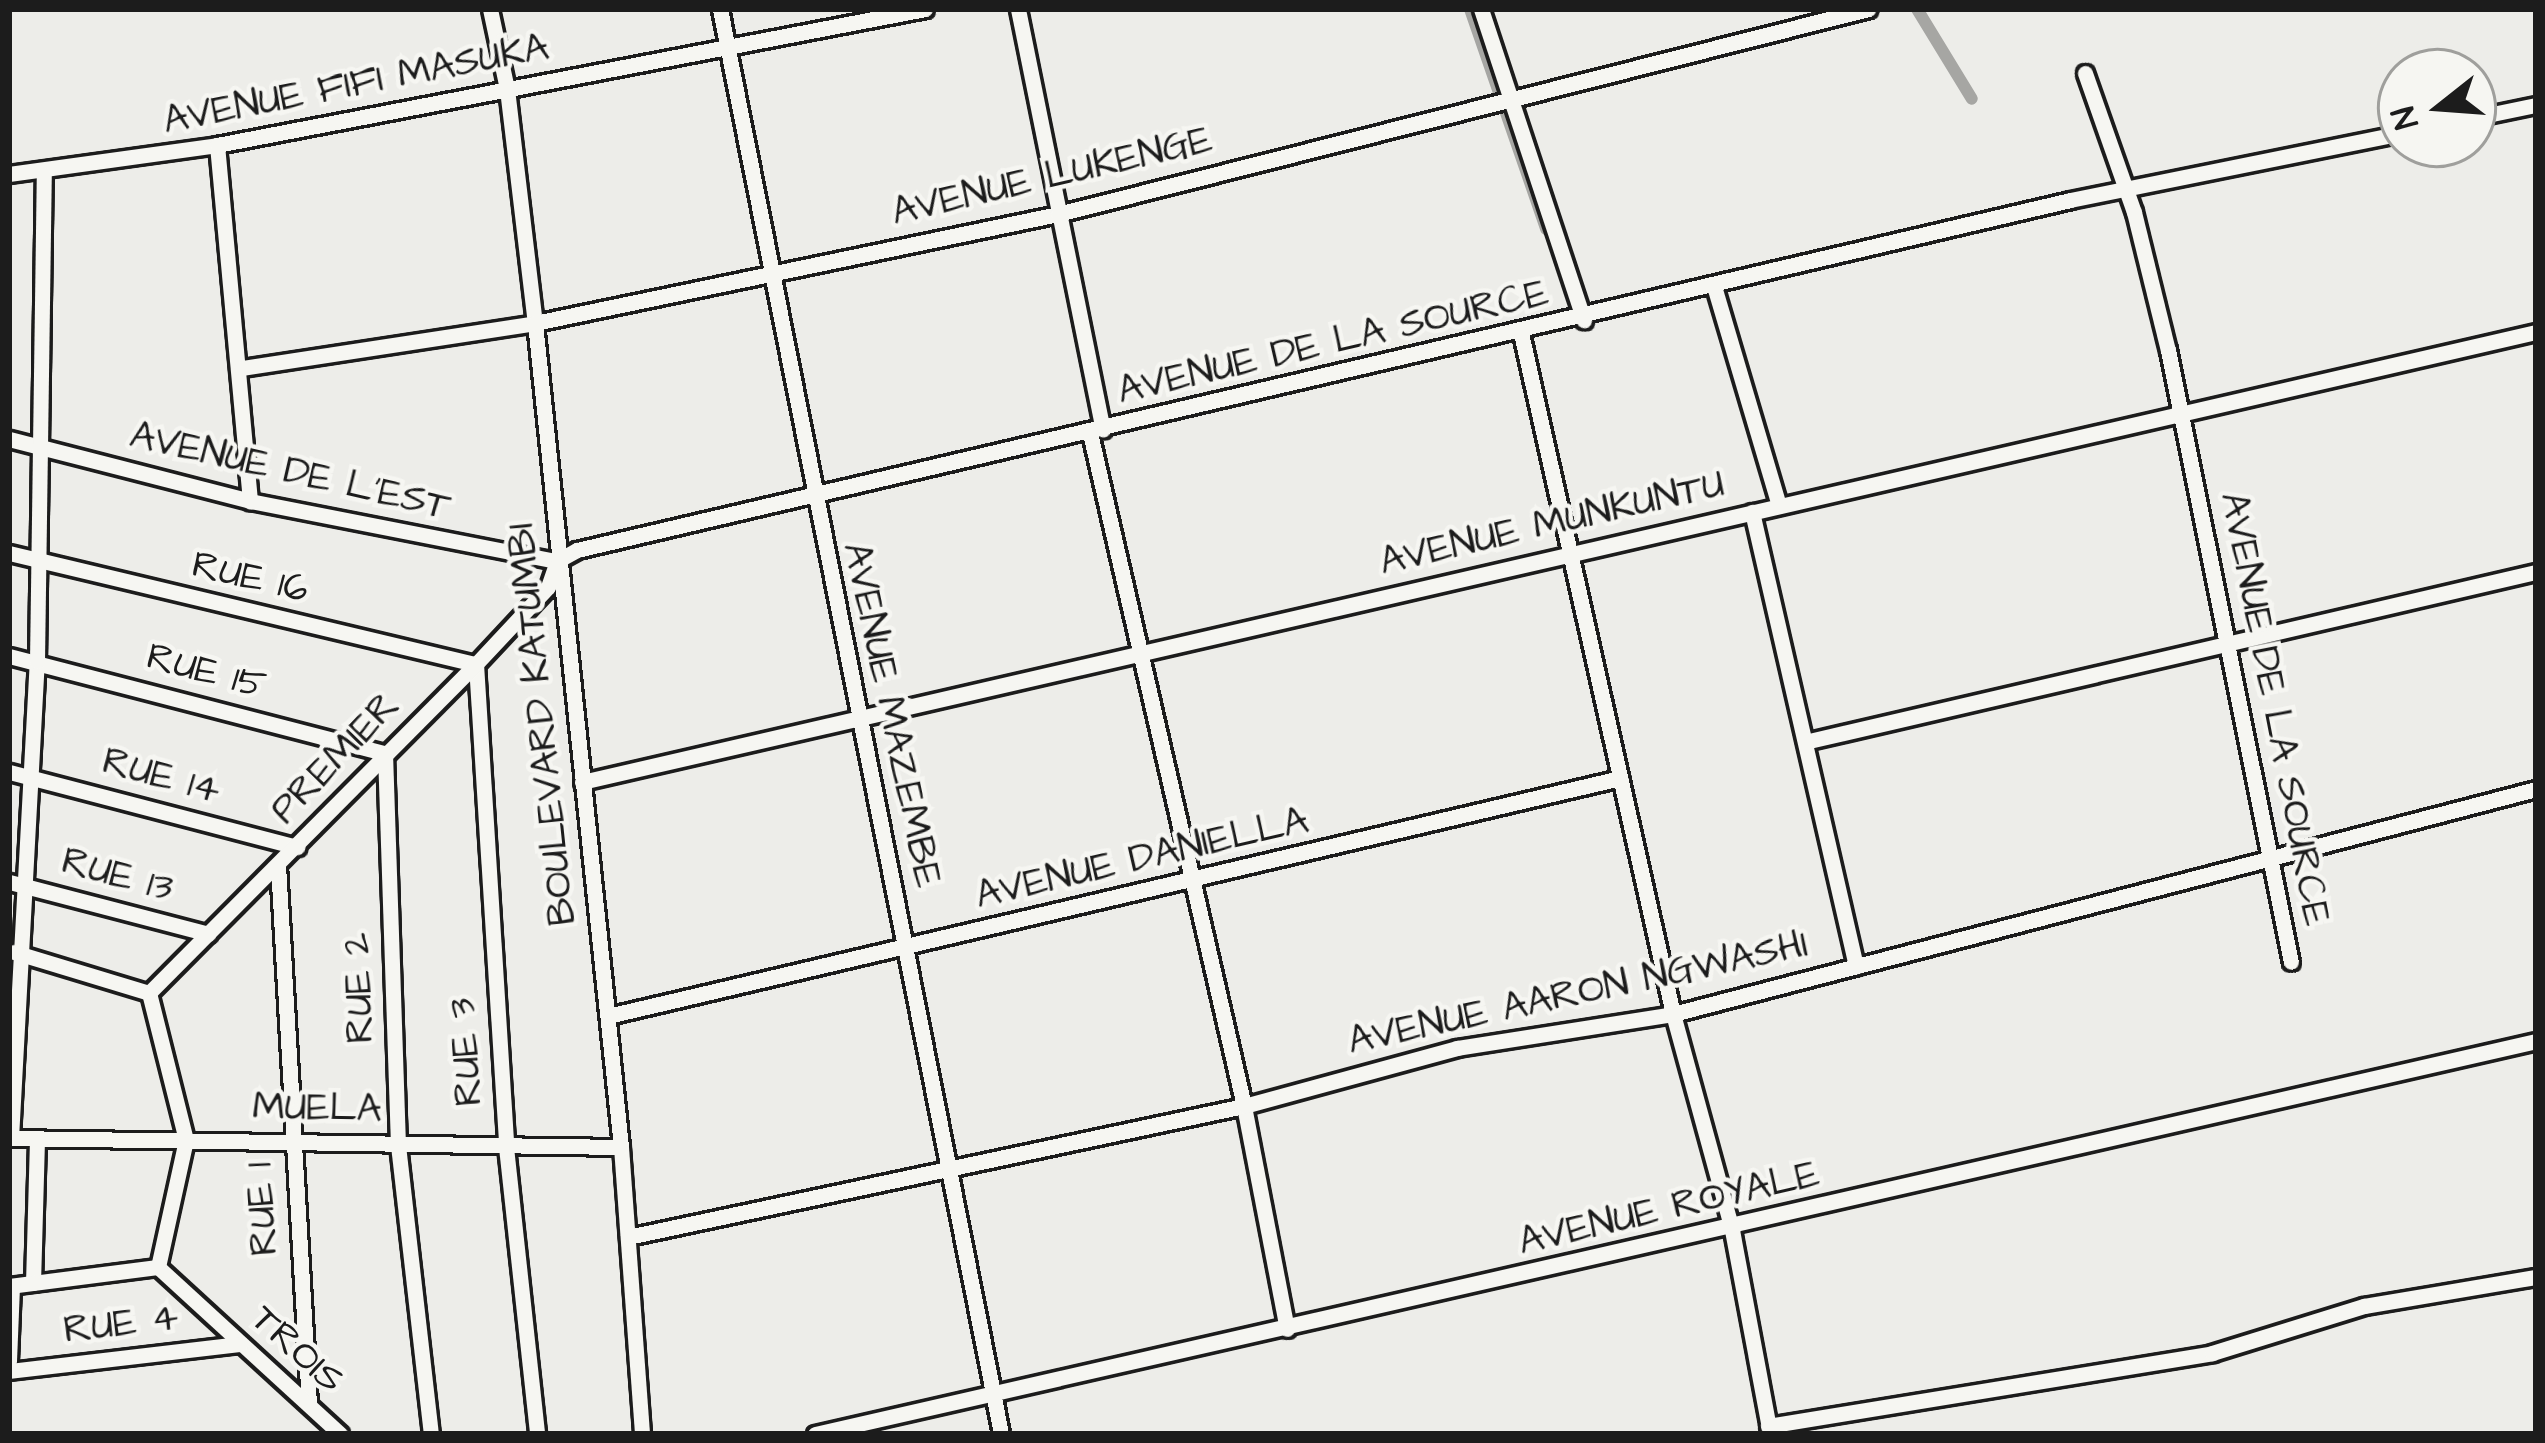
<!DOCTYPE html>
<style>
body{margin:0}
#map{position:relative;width:2545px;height:1443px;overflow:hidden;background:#edede9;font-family:"Architects Daughter",sans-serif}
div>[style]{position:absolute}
.canal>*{height:12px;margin:-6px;padding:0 6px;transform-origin:6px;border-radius:6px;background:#a6a6a3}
.roads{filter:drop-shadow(3px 0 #1c1c1c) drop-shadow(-3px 0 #1c1c1c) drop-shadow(0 3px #1c1c1c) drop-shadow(0 -3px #1c1c1c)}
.minor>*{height:15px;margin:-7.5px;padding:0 7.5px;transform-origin:7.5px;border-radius:7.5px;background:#f6f6f2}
span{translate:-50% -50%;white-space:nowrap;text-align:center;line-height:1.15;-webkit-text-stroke:9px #f6f6f2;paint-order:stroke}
.street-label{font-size:39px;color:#1c1c1c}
.frame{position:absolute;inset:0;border:12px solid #1c1c1c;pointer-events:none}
.north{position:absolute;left:2377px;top:48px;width:120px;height:120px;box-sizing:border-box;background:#f6f6f2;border:3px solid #9f9f9c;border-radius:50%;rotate:253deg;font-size:33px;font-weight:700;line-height:48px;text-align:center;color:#1c1c1c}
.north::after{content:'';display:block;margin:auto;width:42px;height:54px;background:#1c1c1c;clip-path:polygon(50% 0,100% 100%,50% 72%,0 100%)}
</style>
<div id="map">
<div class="canal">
<i style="left:1470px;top:9px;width:233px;rotate:70.9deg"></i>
<i style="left:1917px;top:9px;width:105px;rotate:58.6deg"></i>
</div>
<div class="roads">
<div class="minor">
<i style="left:490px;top:9px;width:82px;rotate:78deg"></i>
<i style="left:507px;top:89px;width:236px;rotate:83.2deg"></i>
<i style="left:535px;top:323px;width:828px;rotate:84.04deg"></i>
<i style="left:621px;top:1147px;width:288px;rotate:85.8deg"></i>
<i style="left:720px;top:9px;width:1452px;rotate:78.84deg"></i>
<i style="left:1018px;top:9px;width:429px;rotate:78.6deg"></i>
<i style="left:1481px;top:9px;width:328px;rotate:71.7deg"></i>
<i style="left:2085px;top:73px;width:147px;rotate:70.6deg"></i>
<i style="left:2134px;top:212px;width:142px;rotate:76.2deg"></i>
<i style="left:2168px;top:350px;width:624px;rotate:78.64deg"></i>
<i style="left:2473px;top:118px;width:64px;rotate:-11.7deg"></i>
<i style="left:217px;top:145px;width:358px;rotate:84.7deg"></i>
<i style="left:9px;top:174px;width:210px;rotate:-7.9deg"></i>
<i style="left:217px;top:145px;width:721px;rotate:-10.87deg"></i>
<i style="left:1714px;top:286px;width:229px;rotate:73.5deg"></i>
<i style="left:1521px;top:333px;width:698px;rotate:77.42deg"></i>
<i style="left:1673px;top:1014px;width:224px;rotate:74.7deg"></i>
<i style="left:1732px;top:1230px;width:208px;rotate:79.4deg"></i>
<i style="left:242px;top:368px;width:296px;rotate:-8.7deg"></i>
<i style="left:535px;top:323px;width:534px;rotate:-11.77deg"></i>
<i style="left:1058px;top:214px;width:836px;rotate:-14.2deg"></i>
<i style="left:1090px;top:433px;width:690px;rotate:77.11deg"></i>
<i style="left:1244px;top:1106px;width:227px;rotate:79.1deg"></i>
<i style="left:9px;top:439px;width:249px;rotate:14.4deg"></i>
<i style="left:250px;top:501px;width:313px;rotate:11.1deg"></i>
<i style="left:1752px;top:512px;width:466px;rotate:77.1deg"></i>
<i style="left:9px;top:553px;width:480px;rotate:13.4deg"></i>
<i style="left:476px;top:664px;width:484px;rotate:86.4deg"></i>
<i style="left:506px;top:1147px;width:289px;rotate:83.8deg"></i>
<i style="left:557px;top:561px;width:23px;rotate:-29deg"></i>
<i style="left:577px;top:550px;width:1533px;rotate:-13.19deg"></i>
<i style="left:2070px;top:200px;width:338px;rotate:-11.4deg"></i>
<i style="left:9px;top:656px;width:388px;rotate:14.5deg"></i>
<i style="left:385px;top:753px;width:392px;rotate:88.1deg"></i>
<i style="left:398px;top:1145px;width:291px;rotate:83.5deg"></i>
<i style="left:1809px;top:741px;width:746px;rotate:-13.09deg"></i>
<i style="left:9px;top:772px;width:298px;rotate:14.6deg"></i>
<i style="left:582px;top:782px;width:2005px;rotate:-12.97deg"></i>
<i style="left:278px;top:865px;width:540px;rotate:86.71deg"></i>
<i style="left:9px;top:882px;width:206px;rotate:14.6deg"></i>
<i style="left:149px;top:993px;width:464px;rotate:-45.2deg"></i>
<i style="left:476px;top:664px;width:105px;rotate:-46.9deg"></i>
<i style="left:548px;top:587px;width:21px;rotate:-71deg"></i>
<i style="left:608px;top:1016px;width:1040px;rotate:-13.23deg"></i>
<i style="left:9px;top:1138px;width:612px;rotate:0.84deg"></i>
<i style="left:11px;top:1138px;width:478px;rotate:-86.9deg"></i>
<i style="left:37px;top:661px;width:486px;rotate:-89.2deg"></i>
<i style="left:628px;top:1237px;width:630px;rotate:-12.01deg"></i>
<i style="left:1244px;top:1106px;width:221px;rotate:-15.2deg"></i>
<i style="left:1457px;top:1048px;width:219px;rotate:-8.9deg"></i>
<i style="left:1673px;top:1014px;width:892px;rotate:-14.61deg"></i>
<i style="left:158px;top:1267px;width:247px;rotate:42.5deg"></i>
<i style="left:33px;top:1283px;width:145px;rotate:-88.4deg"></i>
<i style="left:9px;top:1286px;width:150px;rotate:-7.3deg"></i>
<i style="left:158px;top:1267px;width:130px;rotate:-77.6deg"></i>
<i style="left:186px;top:1140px;width:152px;rotate:-104.1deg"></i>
<i style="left:149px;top:993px;width:141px;rotate:-163.1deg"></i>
<i style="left:9px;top:1361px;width:75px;rotate:-87.7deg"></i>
<i style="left:9px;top:1371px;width:233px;rotate:-6.7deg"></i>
<i style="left:1768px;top:1426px;width:450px;rotate:-9.3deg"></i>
<i style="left:2212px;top:1353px;width:159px;rotate:-17.2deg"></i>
<i style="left:2364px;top:1306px;width:174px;rotate:-9.6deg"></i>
<i style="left:815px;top:1434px;width:1765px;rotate:-12.86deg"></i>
</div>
</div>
<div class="street-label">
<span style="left:356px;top:85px;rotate:-11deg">AVENUE FIFI MASUKA</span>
<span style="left:1052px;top:177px;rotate:-13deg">AVENUE LUKENGE</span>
<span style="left:1333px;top:343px;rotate:-13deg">AVENUE DE LA SOURCE</span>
<span style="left:290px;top:472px;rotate:13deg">AVENUE DE L'EST</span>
<span style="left:1552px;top:524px;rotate:-13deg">AVENUE MUNKUNTU</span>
<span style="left:250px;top:578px;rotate:13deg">RUE 16</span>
<span style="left:206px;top:672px;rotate:15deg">RUE 15</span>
<span style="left:2274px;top:709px;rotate:79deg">AVENUE DE LA SOURCE</span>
<span style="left:891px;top:715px;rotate:78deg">AVENUE MAZEMBE</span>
<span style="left:543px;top:724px;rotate:-96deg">BOULEVARD KATUMBI</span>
<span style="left:336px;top:759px;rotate:-46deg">PREMIER</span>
<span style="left:161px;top:777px;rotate:15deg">RUE 14</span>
<span style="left:1142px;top:859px;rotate:-13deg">AVENUE DANIELLA</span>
<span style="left:117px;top:876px;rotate:15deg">RUE 13</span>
<span style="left:360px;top:988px;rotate:-92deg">RUE 2</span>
<span style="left:1578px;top:994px;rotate:-12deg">AVENUE AARON NGWASHI</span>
<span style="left:467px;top:1052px;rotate:-94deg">RUE 3</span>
<span style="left:317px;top:1109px;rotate:1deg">MUELA</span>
<span style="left:263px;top:1209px;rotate:-94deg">RUE 1</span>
<span style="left:1669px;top:1209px;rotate:-13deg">AVENUE ROYALE</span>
<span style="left:121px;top:1325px;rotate:-7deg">RUE 4</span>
<span style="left:297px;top:1350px;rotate:42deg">TROIS</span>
</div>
<div class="frame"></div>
<div class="north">N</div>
</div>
